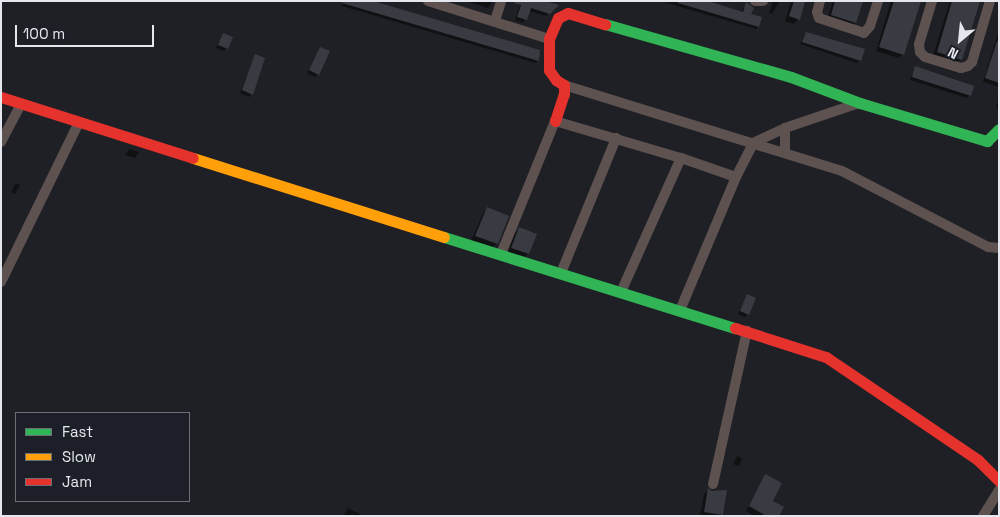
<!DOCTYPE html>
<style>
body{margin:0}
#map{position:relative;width:1000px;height:517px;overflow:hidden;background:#1f2025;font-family:"Space Grotesk",sans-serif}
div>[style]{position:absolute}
.shadow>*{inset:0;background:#0007}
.building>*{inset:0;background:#393b42}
.street>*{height:10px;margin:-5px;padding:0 5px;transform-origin:5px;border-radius:5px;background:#5d5250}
.fast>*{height:11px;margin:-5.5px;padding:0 5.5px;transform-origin:5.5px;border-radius:5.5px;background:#30b455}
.slow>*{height:11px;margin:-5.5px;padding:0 5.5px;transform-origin:5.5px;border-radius:5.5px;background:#ff9f0a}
.jam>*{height:11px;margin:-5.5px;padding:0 5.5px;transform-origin:5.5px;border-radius:5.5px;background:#e5322d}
span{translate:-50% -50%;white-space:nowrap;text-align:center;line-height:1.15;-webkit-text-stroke:5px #1c1f28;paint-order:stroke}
.frame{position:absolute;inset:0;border:2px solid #e4e7ed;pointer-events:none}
.legend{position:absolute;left:15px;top:412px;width:175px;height:90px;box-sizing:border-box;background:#1c1f28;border:1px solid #6c6f77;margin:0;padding:6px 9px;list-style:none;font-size:15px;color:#e4e7ed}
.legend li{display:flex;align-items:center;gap:10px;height:25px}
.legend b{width:25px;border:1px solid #6c6f77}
.north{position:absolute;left:935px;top:15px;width:50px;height:50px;-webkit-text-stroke:4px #1c1f28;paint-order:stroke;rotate:208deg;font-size:14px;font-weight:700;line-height:20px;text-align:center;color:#e4e7ed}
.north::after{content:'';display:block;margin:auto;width:18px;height:22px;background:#e4e7ed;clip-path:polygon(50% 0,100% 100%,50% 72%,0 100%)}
.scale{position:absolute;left:15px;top:25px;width:139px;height:22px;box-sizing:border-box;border:2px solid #e4e7ed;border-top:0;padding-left:6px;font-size:15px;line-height:18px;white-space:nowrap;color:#e4e7ed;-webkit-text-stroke:4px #1c1f28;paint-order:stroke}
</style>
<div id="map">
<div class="shadow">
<i style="clip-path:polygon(343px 1px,538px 61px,535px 63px,342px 6px)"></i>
<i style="clip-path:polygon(465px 1px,493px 1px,488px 8px)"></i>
<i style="clip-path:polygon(521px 1px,557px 6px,546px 16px,529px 11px,523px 23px,515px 20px)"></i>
<i style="clip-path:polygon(660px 1px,703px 1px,741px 12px,746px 4px,750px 15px,758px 27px,756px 29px)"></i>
<i style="clip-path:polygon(773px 1px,780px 1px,772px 14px,769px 13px)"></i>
<i style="clip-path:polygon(791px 1px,804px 1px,798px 19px,794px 24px,785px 21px)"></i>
<i style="clip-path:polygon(833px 1px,862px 1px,855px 23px,851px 27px,827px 19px)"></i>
<i style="clip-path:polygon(891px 1px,920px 1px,903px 54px,899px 58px,876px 51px)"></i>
<i style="clip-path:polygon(950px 1px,979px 1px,961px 59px,956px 63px,933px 56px)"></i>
<i style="clip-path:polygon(999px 30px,999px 87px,983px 82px)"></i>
<i style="clip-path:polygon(806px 33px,860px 60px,857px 63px,800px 44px)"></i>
<i style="clip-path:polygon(223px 35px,227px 48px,224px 51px,216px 48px)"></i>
<i style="clip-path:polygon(321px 48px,318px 74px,315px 77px,307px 73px)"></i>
<i style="clip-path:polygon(256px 55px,252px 94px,249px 97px,240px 93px)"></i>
<i style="clip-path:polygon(916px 67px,970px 95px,967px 98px,910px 80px)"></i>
<i style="clip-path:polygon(999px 98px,999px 109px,996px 108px)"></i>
<i style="clip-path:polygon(129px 149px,139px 152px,135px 158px,125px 155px)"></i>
<i style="clip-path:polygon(16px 183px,20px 185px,15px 194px,11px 192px)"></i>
<i style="clip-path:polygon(487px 209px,497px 243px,492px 248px,471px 241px,483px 213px)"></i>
<i style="clip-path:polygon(520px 229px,528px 253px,524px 258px,507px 252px,515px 233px)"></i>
<i style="clip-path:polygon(748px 296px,748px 314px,745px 317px,738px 314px)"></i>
<i style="clip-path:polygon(737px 456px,742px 459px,739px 466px,733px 464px)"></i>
<i style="clip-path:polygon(766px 476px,771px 501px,778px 516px,755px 516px,746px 511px)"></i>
<i style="clip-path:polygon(708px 490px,722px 515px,721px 516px,700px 516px,704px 494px)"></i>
<i style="clip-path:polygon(348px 508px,360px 514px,360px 516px,343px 516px)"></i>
</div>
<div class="building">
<i style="clip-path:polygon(343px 1px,373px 1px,540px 50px,539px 61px,342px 3px)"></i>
<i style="clip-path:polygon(515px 1px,545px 1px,559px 5px,550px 14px,531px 8px,527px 20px,517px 17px,521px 5px,514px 3px)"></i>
<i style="clip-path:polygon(678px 1px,708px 1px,743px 12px,746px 2px,754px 8px,751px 14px,762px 17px,759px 27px,678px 3px)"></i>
<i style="clip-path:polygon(794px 1px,805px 1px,800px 20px,789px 16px)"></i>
<i style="clip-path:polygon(835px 1px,863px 1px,856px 23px,831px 15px)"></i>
<i style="clip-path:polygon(894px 1px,921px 1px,904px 55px,879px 47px)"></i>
<i style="clip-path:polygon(952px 1px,980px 1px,962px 60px,937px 52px)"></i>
<i style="clip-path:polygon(806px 32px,865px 49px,861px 61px,802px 42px)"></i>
<i style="clip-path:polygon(223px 33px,233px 37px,228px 49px,218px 45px)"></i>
<i style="clip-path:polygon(997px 41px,999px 41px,999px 83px,985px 78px)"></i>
<i style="clip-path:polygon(320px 47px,330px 51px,319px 75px,309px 70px)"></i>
<i style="clip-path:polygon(255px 54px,265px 58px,253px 95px,242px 90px)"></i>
<i style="clip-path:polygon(915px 66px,974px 86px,971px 96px,912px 77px)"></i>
<i style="clip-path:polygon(487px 207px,509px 216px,498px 244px,475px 236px)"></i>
<i style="clip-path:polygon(519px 227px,537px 234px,529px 254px,511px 248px)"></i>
<i style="clip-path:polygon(747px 294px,756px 298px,749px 315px,740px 311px)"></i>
<i style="clip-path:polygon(765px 474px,782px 483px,773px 501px,784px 507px,779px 516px,766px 516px,749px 506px)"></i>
<i style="clip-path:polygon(708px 488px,712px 491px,727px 490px,723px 515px,704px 512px)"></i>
</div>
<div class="street">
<i style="left:428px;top:1px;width:127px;rotate:17.4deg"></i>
<i style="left:755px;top:1px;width:8px"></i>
<i style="left:820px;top:1px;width:11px;rotate:105deg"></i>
<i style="left:817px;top:12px;width:6px;rotate:72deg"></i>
<i style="left:819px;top:18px;width:47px;rotate:18.4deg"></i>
<i style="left:864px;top:33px;width:9px;rotate:-49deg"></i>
<i style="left:870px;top:26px;width:26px;rotate:-72deg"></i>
<i style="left:932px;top:1px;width:45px;rotate:106.8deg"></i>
<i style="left:919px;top:44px;width:8px;rotate:83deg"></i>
<i style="left:920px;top:52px;width:7px;rotate:45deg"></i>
<i style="left:925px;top:57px;width:38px;rotate:17deg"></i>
<i style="left:961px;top:68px;width:7px;rotate:-16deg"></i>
<i style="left:968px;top:66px;width:6px;rotate:-45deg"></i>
<i style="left:972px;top:62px;width:64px;rotate:-73.6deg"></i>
<i style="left:495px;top:21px;width:21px;rotate:-73deg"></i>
<i style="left:564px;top:85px;width:291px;rotate:17.2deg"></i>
<i style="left:842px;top:171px;width:165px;rotate:27.5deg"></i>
<i style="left:988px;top:247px;width:11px;rotate:5deg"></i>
<i style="left:785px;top:128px;width:24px;rotate:90deg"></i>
<i style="left:1px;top:142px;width:43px;rotate:-62.2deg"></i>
<i style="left:736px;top:177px;width:38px;rotate:-63deg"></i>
<i style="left:753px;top:143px;width:35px;rotate:-25deg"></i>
<i style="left:785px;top:128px;width:78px;rotate:-18.7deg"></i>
<i style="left:501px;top:254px;width:144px;rotate:-67.9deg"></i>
<i style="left:555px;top:121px;width:131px;rotate:16.4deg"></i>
<i style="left:681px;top:158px;width:58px;rotate:19.1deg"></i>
<i style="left:736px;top:177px;width:144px;rotate:112.8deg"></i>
<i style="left:561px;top:273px;width:146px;rotate:-67.8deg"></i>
<i style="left:1px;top:282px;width:178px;rotate:-64deg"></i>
<i style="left:621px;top:292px;width:147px;rotate:-65.9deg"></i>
<i style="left:713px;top:484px;width:157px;rotate:-77.5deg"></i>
<i style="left:983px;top:516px;width:31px;rotate:-58deg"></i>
</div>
<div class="fast">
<i style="left:605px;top:24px;width:193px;rotate:15.9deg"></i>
<i style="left:791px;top:77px;width:74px;rotate:20.6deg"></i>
<i style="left:860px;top:103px;width:133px;rotate:16.7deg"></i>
<i style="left:987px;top:141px;width:17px;rotate:-45deg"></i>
<i style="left:444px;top:237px;width:305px;rotate:17.4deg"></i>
</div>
<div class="slow">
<i style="left:193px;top:158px;width:263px;rotate:17.5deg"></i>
</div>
<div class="jam">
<i style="left:1px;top:97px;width:201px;rotate:17.6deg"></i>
<i style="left:555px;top:121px;width:28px;rotate:-72deg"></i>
<i style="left:564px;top:94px;width:9px;rotate:-90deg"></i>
<i style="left:564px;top:85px;width:9px;rotate:-148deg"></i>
<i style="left:556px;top:80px;width:12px;rotate:-125deg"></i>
<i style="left:549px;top:70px;width:31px;rotate:-90deg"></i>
<i style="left:549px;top:39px;width:23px;rotate:-67deg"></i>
<i style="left:558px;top:18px;width:11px;rotate:-27deg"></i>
<i style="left:568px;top:13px;width:39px;rotate:17deg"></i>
<i style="left:735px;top:328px;width:96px;rotate:17.7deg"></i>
<i style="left:826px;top:357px;width:184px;rotate:34.1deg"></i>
<i style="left:978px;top:460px;width:30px;rotate:45deg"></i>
</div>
<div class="frame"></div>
<ul class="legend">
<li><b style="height:6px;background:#30b455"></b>Fast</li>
<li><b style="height:6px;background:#ff9f0a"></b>Slow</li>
<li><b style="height:6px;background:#e5322d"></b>Jam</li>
</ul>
<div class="north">N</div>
<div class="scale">100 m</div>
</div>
